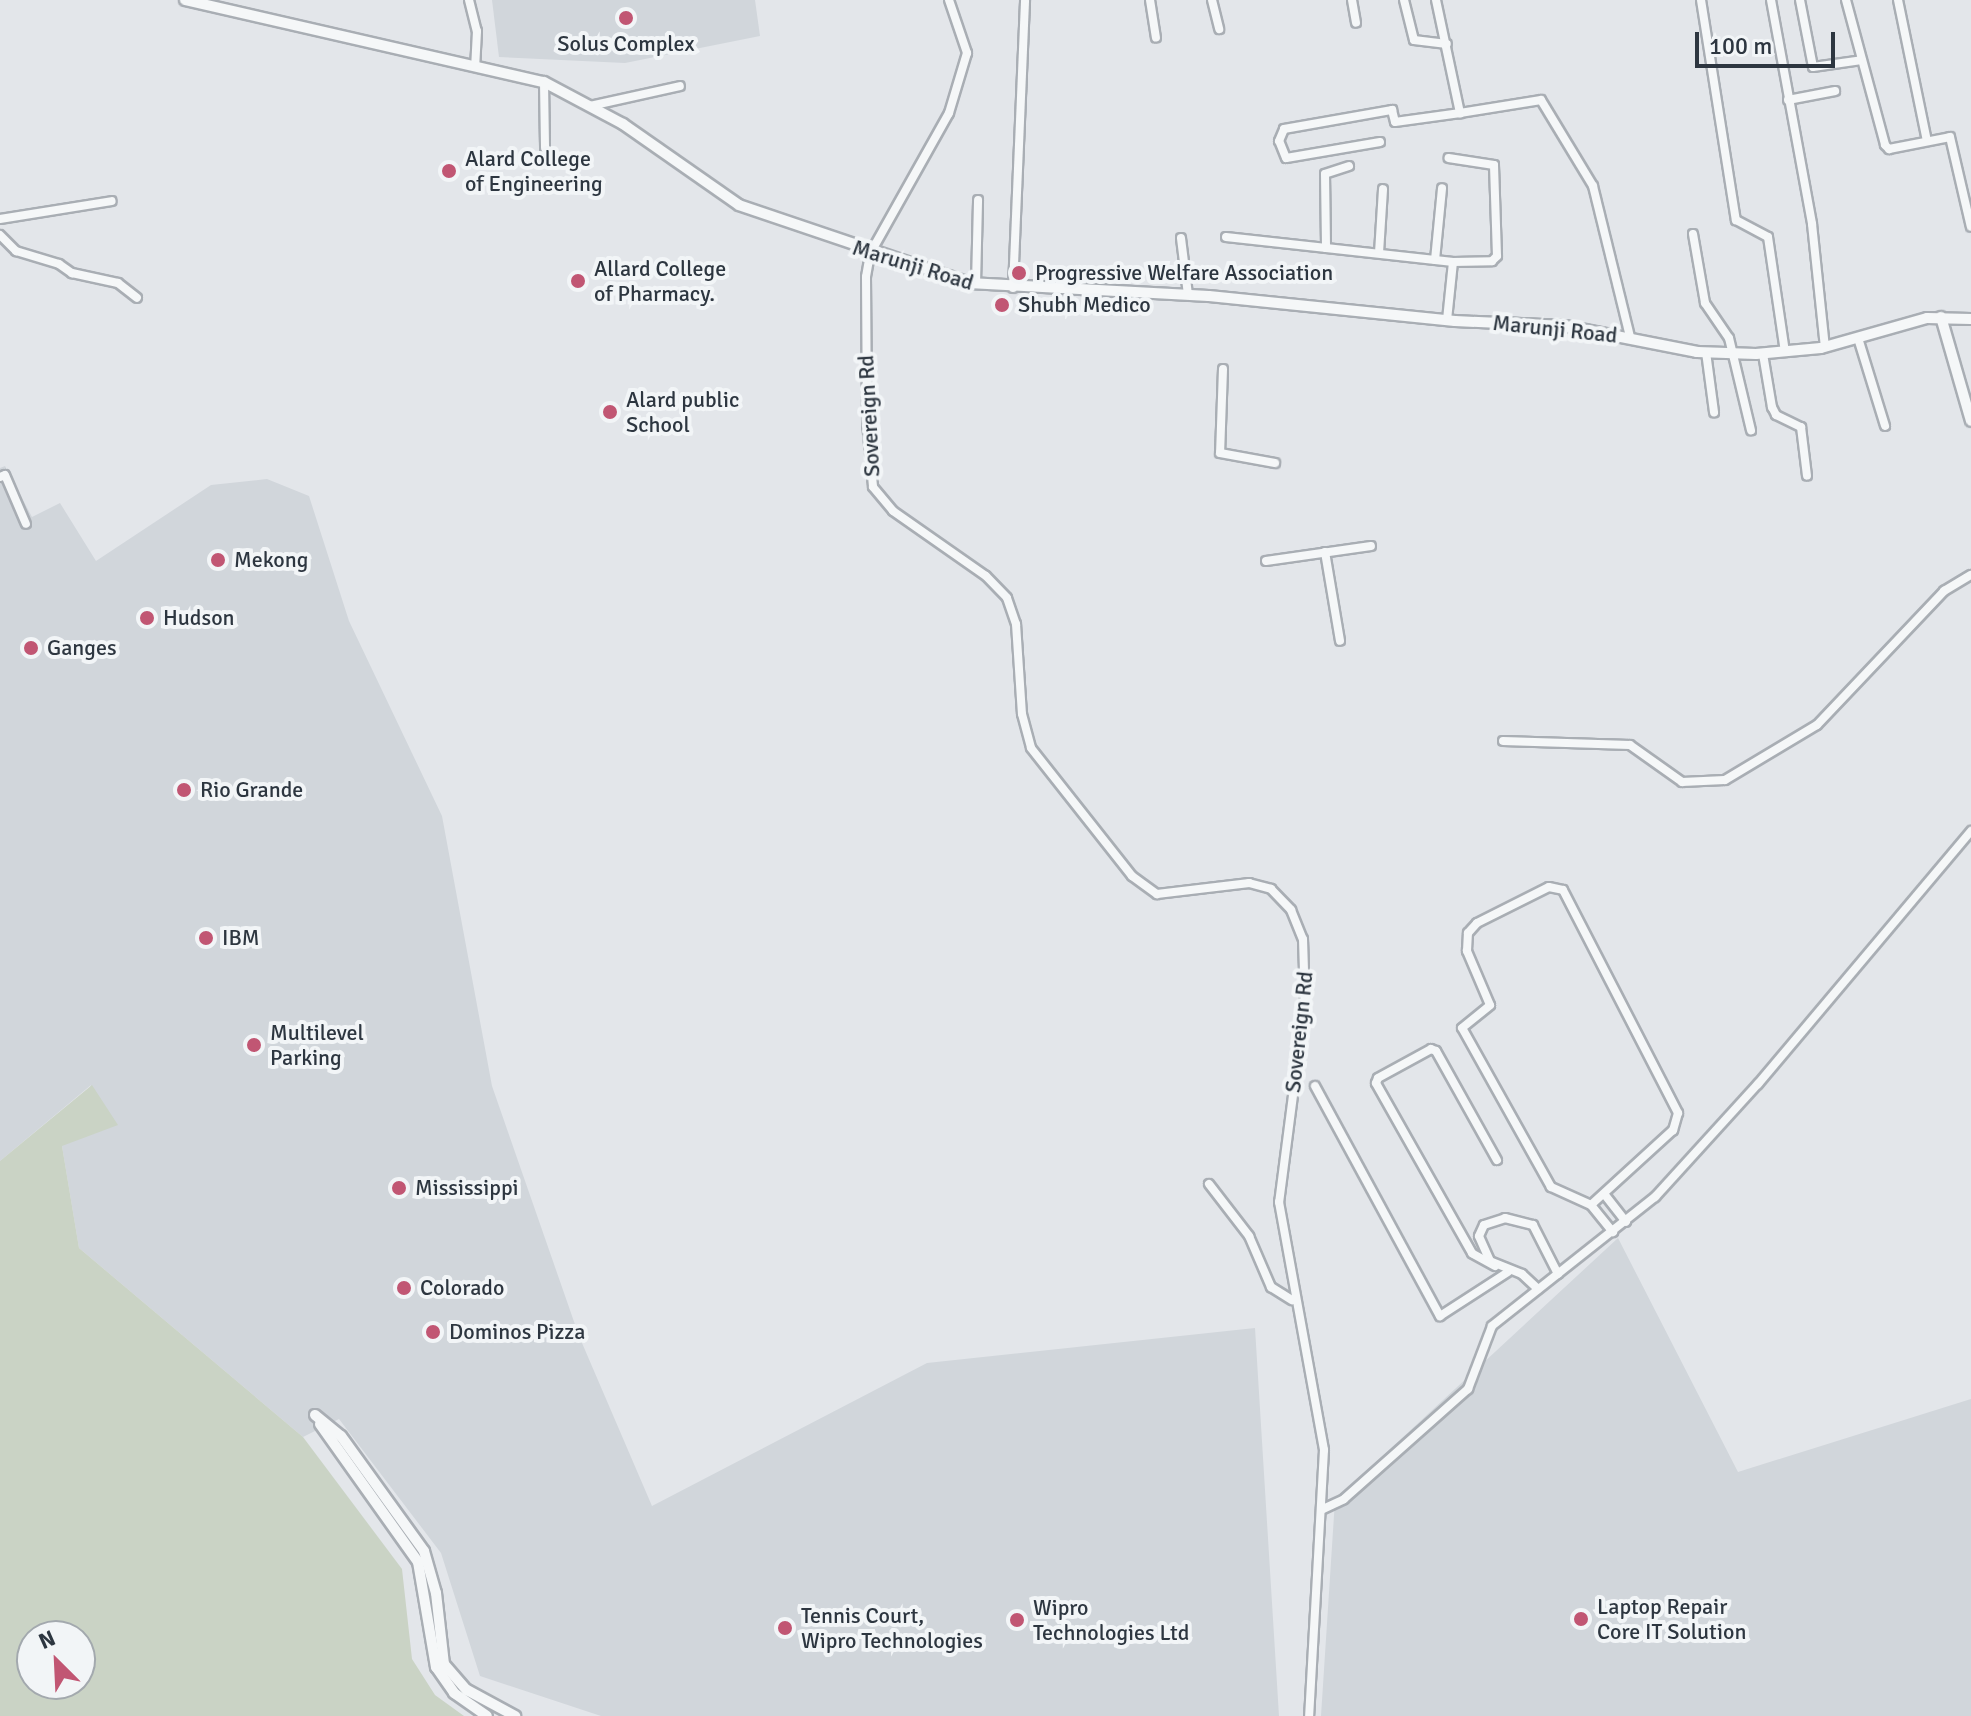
<!DOCTYPE html>
<style>
body{margin:0}
#map{position:relative;width:1971px;height:1716px;overflow:hidden;background:#e3e6ea;font-family:Signika,sans-serif}
div>[style]{position:absolute}
.built>*{inset:0;background:#d1d6db}
.green>*{inset:0;background:#cad3c5}
.roads{filter:drop-shadow(2px 0 #a9aeb4) drop-shadow(-2px 0 #a9aeb4) drop-shadow(0 2px #a9aeb4) drop-shadow(0 -2px #a9aeb4)}
.minor>*{height:8px;margin:-4px;padding:0 4px;transform-origin:4px;border-radius:4px;background:#f5f7f8}
.tertiary>*{height:10px;margin:-5px;padding:0 5px;transform-origin:5px;border-radius:5px;background:#f5f7f8}
.dots>*{width:22px;height:22px;translate:-50% -50%;box-sizing:border-box;border:4px solid #f2f5f7;border-radius:50%}
span{translate:-50% -50%;white-space:nowrap;text-align:center;line-height:1.15;-webkit-text-stroke:8px #f2f5f7;paint-order:stroke}
.poi-label{font-size:22px;color:#2d3640}
.left{translate:0 -50%;text-align:left}
.street-label{font-size:22px;color:#2d3640}
.north{position:absolute;left:16px;top:1620px;width:80px;height:80px;box-sizing:border-box;background:#f2f5f7;border:2px solid #a3a9ae;border-radius:50%;rotate:336deg;font-size:22px;font-weight:700;line-height:32px;text-align:center;color:#2d3640}
.north::after{content:'';display:block;margin:auto;width:28px;height:36px;background:#c15673;clip-path:polygon(50% 0,100% 100%,50% 72%,0 100%)}
.scale{position:absolute;left:1695px;top:32px;width:140px;height:36px;box-sizing:border-box;border:4px solid #2d3640;border-top:0;padding-left:10px;font-size:24px;line-height:28px;white-space:nowrap;color:#2d3640;-webkit-text-stroke:6px #f2f5f7;paint-order:stroke}
</style>
<div id="map">
<div class="built">
<i style="clip-path:polygon(492px 0,755px 0,760px 36px,625px 63px,499px 57px)"></i>
<i style="clip-path:polygon(5px 466px,32px 517px,60px 503px,96px 561px,211px 485px,267px 479px,309px 496px,349px 621px,442px 816px,492px 1086px,579px 1336px,652px 1506px,927px 1363px,1255px 1328px,1279px 1716px,601px 1716px,480px 1676px,441px 1553px,339px 1419px,303px 1437px,79px 1248px,62px 1146px,91px 1085px,0 1161px,0 468px)"></i>
<i style="clip-path:polygon(1618px 1238px,1738px 1472px,1971px 1399px,1971px 1716px,1321px 1716px,1335px 1500px)"></i>
</div>
<div class="green">
<i style="clip-path:polygon(evenodd,92px 1085px,118px 1125px,62px 1146px,79px 1248px,303px 1437px,402px 1569px,412px 1659px,435px 1695px,464px 1716px,0 1716px,0 1161px,92px 1085px,32px 1636px,80px 1636px,80px 1684px,32px 1684px,32px 1636px)"></i>
</div>
<div class="roads">
<div class="minor">
<i style="left:469px;top:0;width:32px;rotate:76deg"></i>
<i style="left:477px;top:31px;width:34px;rotate:93deg"></i>
<i style="left:949px;top:0;width:56px;rotate:71.2deg"></i>
<i style="left:967px;top:53px;width:63px;rotate:106.7deg"></i>
<i style="left:949px;top:113px;width:162px;rotate:119.3deg"></i>
<i style="left:870px;top:254px;width:23px;rotate:100deg"></i>
<i style="left:866px;top:277px;width:146px;rotate:89.6deg"></i>
<i style="left:867px;top:423px;width:64px;rotate:84.6deg"></i>
<i style="left:873px;top:487px;width:31px;rotate:50deg"></i>
<i style="left:893px;top:511px;width:113px;rotate:35deg"></i>
<i style="left:986px;top:576px;width:30px;rotate:46deg"></i>
<i style="left:1007px;top:598px;width:28px;rotate:71deg"></i>
<i style="left:1016px;top:624px;width:90px;rotate:86.2deg"></i>
<i style="left:1022px;top:714px;width:35px;rotate:75deg"></i>
<i style="left:1031px;top:748px;width:163px;rotate:51.7deg"></i>
<i style="left:1132px;top:876px;width:31px;rotate:36deg"></i>
<i style="left:1157px;top:894px;width:93px;rotate:-6.8deg"></i>
<i style="left:1249px;top:883px;width:23px;rotate:15deg"></i>
<i style="left:1271px;top:889px;width:29px;rotate:46deg"></i>
<i style="left:1291px;top:910px;width:31px;rotate:68deg"></i>
<i style="left:1303px;top:939px;width:64px;rotate:88.2deg"></i>
<i style="left:1305px;top:1003px;width:201px;rotate:97.4deg"></i>
<i style="left:1279px;top:1202px;width:252px;rotate:79.7deg"></i>
<i style="left:1324px;top:1450px;width:266px;rotate:93.2deg"></i>
<i style="left:1150px;top:0;width:38px;rotate:81deg"></i>
<i style="left:1212px;top:0;width:30px;rotate:76deg"></i>
<i style="left:1352px;top:0;width:23px;rotate:80deg"></i>
<i style="left:1404px;top:0;width:41px;rotate:76deg"></i>
<i style="left:1414px;top:40px;width:33px;rotate:7deg"></i>
<i style="left:1436px;top:0;width:116px;rotate:78deg"></i>
<i style="left:1460px;top:113px;width:82px;rotate:-9.1deg"></i>
<i style="left:1541px;top:100px;width:100px;rotate:58.8deg"></i>
<i style="left:1593px;top:186px;width:155px;rotate:76.2deg"></i>
<i style="left:1701px;top:0;width:223px;rotate:81deg"></i>
<i style="left:1736px;top:220px;width:36px;rotate:28deg"></i>
<i style="left:1768px;top:237px;width:116px;rotate:81.6deg"></i>
<i style="left:1771px;top:0;width:228px;rotate:79.6deg"></i>
<i style="left:1812px;top:224px;width:124px;rotate:84deg"></i>
<i style="left:1800px;top:0;width:68px;rotate:79deg"></i>
<i style="left:1813px;top:67px;width:49px;rotate:-8.1deg"></i>
<i style="left:1846px;top:0;width:150px;rotate:74.9deg"></i>
<i style="left:1885px;top:145px;width:6px;rotate:45deg"></i>
<i style="left:1889px;top:149px;width:62px;rotate:-11.1deg"></i>
<i style="left:1950px;top:137px;width:92px;rotate:76.9deg"></i>
<i style="left:1898px;top:0;width:144px;rotate:78.4deg"></i>
<i style="left:544px;top:82px;width:66px;rotate:89.1deg"></i>
<i style="left:1788px;top:100px;width:48px;rotate:-10.8deg"></i>
<i style="left:590px;top:106px;width:92px;rotate:-12.5deg"></i>
<i style="left:1380px;top:142px;width:95px;rotate:170.3deg"></i>
<i style="left:1286px;top:158px;width:18px;rotate:-112deg"></i>
<i style="left:1279px;top:141px;width:13px;rotate:-67deg"></i>
<i style="left:1284px;top:129px;width:110px;rotate:-10deg"></i>
<i style="left:1392px;top:110px;width:12px;rotate:76deg"></i>
<i style="left:1395px;top:122px;width:66px;rotate:-7.9deg"></i>
<i style="left:1349px;top:166px;width:25px;rotate:162deg"></i>
<i style="left:1325px;top:174px;width:74px;rotate:89.2deg"></i>
<i style="left:1326px;top:248px;width:128px;rotate:6.3deg"></i>
<i style="left:0;top:219px;width:113px;rotate:-9.1deg"></i>
<i style="left:1693px;top:234px;width:70px;rotate:80.1deg"></i>
<i style="left:1705px;top:303px;width:42px;rotate:55.6deg"></i>
<i style="left:1729px;top:338px;width:95px;rotate:76.6deg"></i>
<i style="left:0;top:235px;width:23px;rotate:45deg"></i>
<i style="left:16px;top:251px;width:45px;rotate:16.8deg"></i>
<i style="left:59px;top:264px;width:16px;rotate:35deg"></i>
<i style="left:72px;top:273px;width:47px;rotate:12.3deg"></i>
<i style="left:118px;top:283px;width:24px;rotate:38deg"></i>
<i style="left:1226px;top:237px;width:101px;rotate:6.3deg"></i>
<i style="left:1181px;top:238px;width:57px;rotate:83deg"></i>
<i style="left:1379px;top:253px;width:64px;rotate:-86.4deg"></i>
<i style="left:1435px;top:260px;width:72px;rotate:-84.4deg"></i>
<i style="left:976px;top:284px;width:84px;rotate:-88.6deg"></i>
<i style="left:1013px;top:288px;width:288px;rotate:-87.6deg"></i>
<i style="left:1447px;top:320px;width:58px;rotate:-84.1deg"></i>
<i style="left:1453px;top:262px;width:39px;rotate:-1deg"></i>
<i style="left:1492px;top:261px;width:7px;rotate:-45deg"></i>
<i style="left:1497px;top:256px;width:91px;rotate:-91.9deg"></i>
<i style="left:1494px;top:165px;width:46px;rotate:-171.2deg"></i>
<i style="left:1858px;top:338px;width:92px;rotate:72.9deg"></i>
<i style="left:1706px;top:352px;width:61px;rotate:82.4deg"></i>
<i style="left:1763px;top:354px;width:54px;rotate:80.4deg"></i>
<i style="left:1772px;top:407px;width:9px;rotate:63deg"></i>
<i style="left:1776px;top:415px;width:28px;rotate:26deg"></i>
<i style="left:1801px;top:427px;width:49px;rotate:83deg"></i>
<i style="left:1223px;top:369px;width:84px;rotate:92deg"></i>
<i style="left:1220px;top:453px;width:56px;rotate:10.3deg"></i>
<i style="left:0;top:477px;width:5px;rotate:-22deg"></i>
<i style="left:5px;top:475px;width:53px;rotate:66.8deg"></i>
<i style="left:1325px;top:552px;width:90px;rotate:80.4deg"></i>
<i style="left:1266px;top:561px;width:106px;rotate:-8.1deg"></i>
<i style="left:1503px;top:741px;width:127px;rotate:1.8deg"></i>
<i style="left:1630px;top:745px;width:64px;rotate:35.4deg"></i>
<i style="left:1682px;top:782px;width:43px;rotate:-2.7deg"></i>
<i style="left:1725px;top:780px;width:107px;rotate:-30.9deg"></i>
<i style="left:1817px;top:725px;width:185px;rotate:-46.5deg"></i>
<i style="left:1944px;top:591px;width:31px;rotate:-31deg"></i>
<i style="left:1549px;top:887px;width:14px;rotate:12deg"></i>
<i style="left:1563px;top:890px;width:251px;rotate:62.7deg"></i>
<i style="left:1678px;top:1113px;width:18px;rotate:106deg"></i>
<i style="left:1673px;top:1130px;width:111px;rotate:137.6deg"></i>
<i style="left:1591px;top:1205px;width:44px;rotate:-155.8deg"></i>
<i style="left:1551px;top:1187px;width:182px;rotate:-119.2deg"></i>
<i style="left:1462px;top:1028px;width:36px;rotate:-39deg"></i>
<i style="left:1490px;top:1005px;width:59px;rotate:-113.1deg"></i>
<i style="left:1467px;top:951px;width:18px;rotate:-87deg"></i>
<i style="left:1468px;top:933px;width:13px;rotate:-48deg"></i>
<i style="left:1477px;top:923px;width:80px;rotate:-26.6deg"></i>
<i style="left:1315px;top:1086px;width:262px;rotate:61.5deg"></i>
<i style="left:1440px;top:1316px;width:81px;rotate:-32.9deg"></i>
<i style="left:1209px;top:1184px;width:66px;rotate:52.4deg"></i>
<i style="left:1249px;top:1236px;width:56px;rotate:66.7deg"></i>
<i style="left:1271px;top:1287px;width:25px;rotate:32deg"></i>
<i style="left:1605px;top:1195px;width:34px;rotate:52deg"></i>
<i style="left:1591px;top:1205px;width:35px;rotate:51deg"></i>
<i style="left:1495px;top:1266px;width:26px;rotate:-151deg"></i>
<i style="left:1472px;top:1253px;width:195px;rotate:-119.5deg"></i>
<i style="left:1376px;top:1083px;width:5px;rotate:-68deg"></i>
<i style="left:1378px;top:1078px;width:60px;rotate:-28.7deg"></i>
<i style="left:1431px;top:1049px;width:5px;rotate:22deg"></i>
<i style="left:1436px;top:1051px;width:125px;rotate:60.8deg"></i>
<i style="left:1538px;top:1289px;width:22px;rotate:-137deg"></i>
<i style="left:1522px;top:1274px;width:35px;rotate:-158deg"></i>
<i style="left:1490px;top:1261px;width:27px;rotate:-114deg"></i>
<i style="left:1479px;top:1236px;width:12px;rotate:-66deg"></i>
<i style="left:1484px;top:1225px;width:22px;rotate:-18deg"></i>
<i style="left:1505px;top:1218px;width:29px;rotate:14deg"></i>
<i style="left:1533px;top:1225px;width:55px;rotate:63deg"></i>
<i style="left:1323px;top:1509px;width:23px;rotate:-25deg"></i>
<i style="left:1344px;top:1499px;width:166px;rotate:-41.6deg"></i>
<i style="left:1468px;top:1389px;width:67px;rotate:-69.1deg"></i>
<i style="left:1492px;top:1326px;width:208px;rotate:-38.4deg"></i>
<i style="left:1655px;top:1197px;width:153px;rotate:-47.7deg"></i>
<i style="left:1758px;top:1084px;width:331px;rotate:-49.9deg"></i>
</div>
<div class="tertiary">
<i style="left:185px;top:0;width:368px;rotate:12.9deg"></i>
<i style="left:544px;top:82px;width:89px;rotate:28deg"></i>
<i style="left:623px;top:124px;width:141px;rotate:34.9deg"></i>
<i style="left:739px;top:205px;width:243px;rotate:18.7deg"></i>
<i style="left:969px;top:283px;width:240px;rotate:3.1deg"></i>
<i style="left:1209px;top:296px;width:247px;rotate:5.8deg"></i>
<i style="left:1455px;top:321px;width:110px;rotate:2.6deg"></i>
<i style="left:1565px;top:326px;width:135px;rotate:11.1deg"></i>
<i style="left:1697px;top:352px;width:59px;rotate:1.9deg"></i>
<i style="left:1756px;top:354px;width:65px;rotate:-5.3deg"></i>
<i style="left:1821px;top:348px;width:110px;rotate:-15.8deg"></i>
<i style="left:1927px;top:318px;width:44px;rotate:1.3deg"></i>
<i style="left:1941px;top:317px;width:108px;rotate:73.9deg"></i>
<i style="left:315px;top:1415px;width:33px;rotate:39deg"></i>
<i style="left:341px;top:1436px;width:142px;rotate:54.2deg"></i>
<i style="left:424px;top:1551px;width:44px;rotate:74.1deg"></i>
<i style="left:436px;top:1593px;width:71px;rotate:83.6deg"></i>
<i style="left:444px;top:1664px;width:35px;rotate:49deg"></i>
<i style="left:467px;top:1690px;width:55px;rotate:28.4deg"></i>
<i style="left:320px;top:1424px;width:169px;rotate:54.6deg"></i>
<i style="left:418px;top:1562px;width:107px;rotate:80.3deg"></i>
<i style="left:436px;top:1667px;width:32px;rotate:55deg"></i>
<i style="left:454px;top:1693px;width:40px;rotate:34.9deg"></i>
</div>
</div>
<div class="dots">
<i style="left:626px;top:18px;background:#c15673"></i>
<i style="left:449px;top:171px;background:#c15673"></i>
<i style="left:1019px;top:273px;background:#c15673"></i>
<i style="left:578px;top:281px;background:#c15673"></i>
<i style="left:1002px;top:305px;background:#c15673"></i>
<i style="left:610px;top:412px;background:#c15673"></i>
<i style="left:218px;top:560px;background:#c15673"></i>
<i style="left:147px;top:618px;background:#c15673"></i>
<i style="left:31px;top:648px;background:#c15673"></i>
<i style="left:184px;top:790px;background:#c15673"></i>
<i style="left:206px;top:938px;background:#c15673"></i>
<i style="left:254px;top:1045px;background:#c15673"></i>
<i style="left:399px;top:1188px;background:#c15673"></i>
<i style="left:404px;top:1288px;background:#c15673"></i>
<i style="left:433px;top:1332px;background:#c15673"></i>
<i style="left:1581px;top:1619px;background:#c15673"></i>
<i style="left:1017px;top:1620px;background:#c15673"></i>
<i style="left:785px;top:1628px;background:#c15673"></i>
</div>
<div class="poi-label">
<span style="left:626px;top:44px">Solus Complex</span>
<span class="left" style="left:465px;top:171px">Alard College<br>of Engineering</span>
<span class="left" style="left:594px;top:281px">Allard College<br>of Pharmacy.</span>
<span class="left" style="left:1035px;top:273px">Progressive Welfare Association</span>
<span class="left" style="left:1018px;top:305px">Shubh Medico</span>
<span class="left" style="left:626px;top:412px">Alard public<br>School</span>
<span class="left" style="left:234px;top:560px">Mekong</span>
<span class="left" style="left:163px;top:618px">Hudson</span>
<span class="left" style="left:47px;top:648px">Ganges</span>
<span class="left" style="left:200px;top:790px">Rio Grande</span>
<span class="left" style="left:222px;top:938px">IBM</span>
<span class="left" style="left:270px;top:1045px">Multilevel<br>Parking</span>
<span class="left" style="left:415px;top:1188px">Mississippi</span>
<span class="left" style="left:420px;top:1288px">Colorado</span>
<span class="left" style="left:449px;top:1332px">Dominos Pizza</span>
<span class="left" style="left:1597px;top:1619px">Laptop Repair<br>Core IT Solution</span>
<span class="left" style="left:1033px;top:1620px">Wipro<br>Technologies Ltd</span>
<span class="left" style="left:801px;top:1628px">Tennis Court,<br>Wipro Technologies</span>
</div>
<div class="street-label">
<span style="left:913px;top:265px;rotate:17deg">Marunji Road</span>
<span style="left:1555px;top:329px;rotate:6deg">Marunji Road</span>
<span style="left:869px;top:416px;rotate:-93deg">Sovereign Rd</span>
<span style="left:1299px;top:1032px;rotate:-84deg">Sovereign Rd</span>
</div>
<div class="north">N</div>
<div class="scale">100 m</div>
</div>
